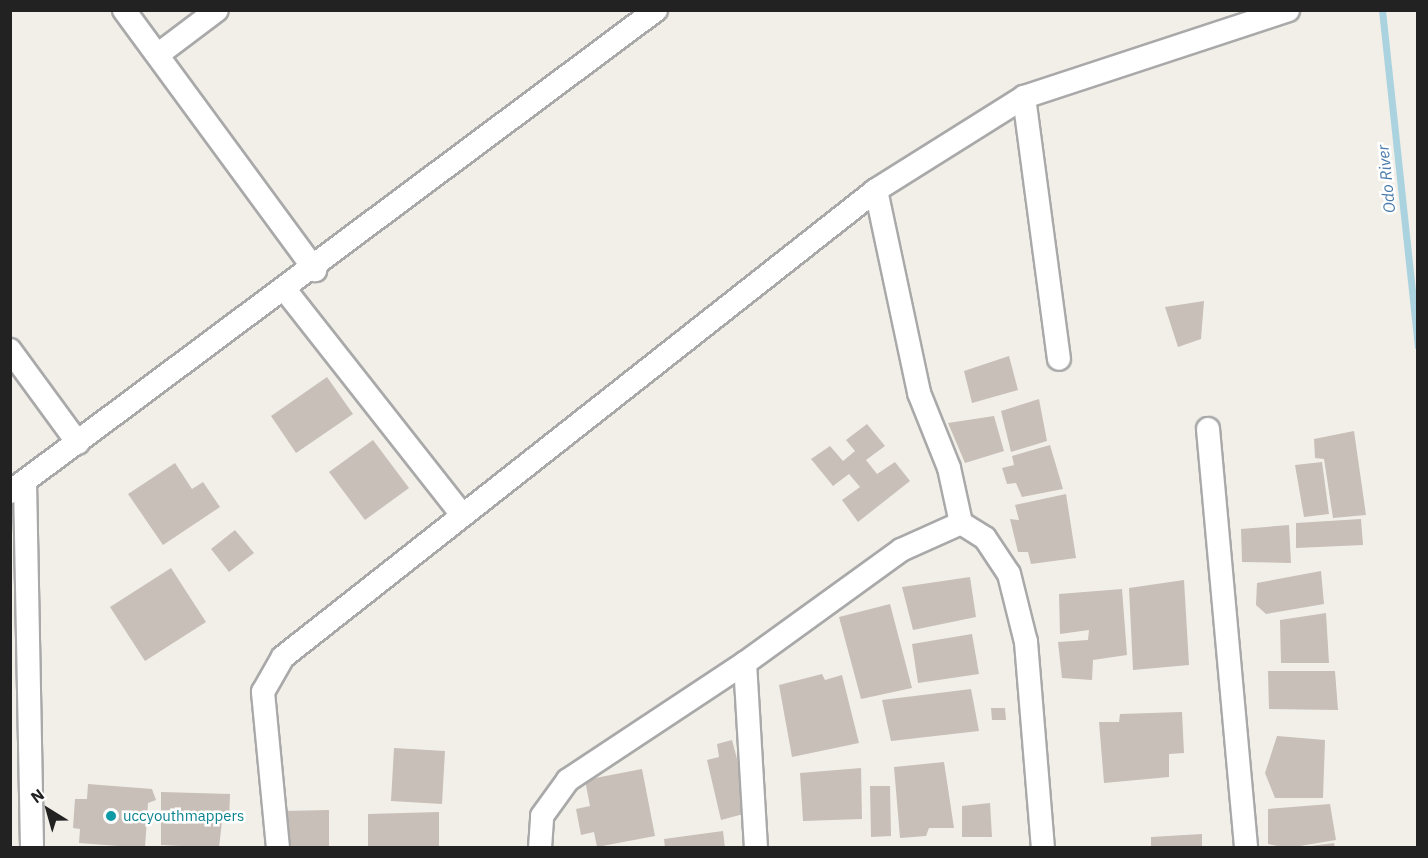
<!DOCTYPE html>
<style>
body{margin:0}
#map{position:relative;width:1428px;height:858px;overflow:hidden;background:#f2efe9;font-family:"IBM Plex Sans",sans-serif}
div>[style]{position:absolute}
.stream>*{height:7px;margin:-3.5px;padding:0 3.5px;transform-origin:3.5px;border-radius:3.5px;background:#aad3df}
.building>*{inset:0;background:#c7bfb8}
.roads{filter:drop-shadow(2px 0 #a9a9a9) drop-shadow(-2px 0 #a9a9a9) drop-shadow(0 2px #a9a9a9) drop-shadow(0 -2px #a9a9a9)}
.minor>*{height:22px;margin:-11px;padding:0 11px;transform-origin:11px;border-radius:11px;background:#fff}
.dots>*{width:16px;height:16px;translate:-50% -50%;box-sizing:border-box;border:3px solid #fff;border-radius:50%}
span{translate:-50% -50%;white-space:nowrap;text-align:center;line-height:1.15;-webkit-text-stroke:5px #fff;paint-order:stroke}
.culture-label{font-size:15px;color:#0d838f}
.left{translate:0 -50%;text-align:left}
.water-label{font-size:16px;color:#4a7aab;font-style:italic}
.frame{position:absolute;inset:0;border:12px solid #222;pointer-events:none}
.north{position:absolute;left:18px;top:780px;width:60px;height:60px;-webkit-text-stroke:4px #fff;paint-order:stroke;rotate:323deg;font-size:16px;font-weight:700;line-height:24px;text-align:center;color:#222}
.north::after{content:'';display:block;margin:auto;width:21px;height:27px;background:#222;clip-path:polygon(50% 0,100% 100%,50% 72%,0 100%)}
</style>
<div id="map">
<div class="stream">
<i style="left:1382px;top:10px;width:338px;rotate:83.9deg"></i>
</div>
<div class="building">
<i style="clip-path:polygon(1204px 301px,1201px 339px,1178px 347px,1165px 307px)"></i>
<i style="clip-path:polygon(1009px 356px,1018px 390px,972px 403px,964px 371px)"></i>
<i style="clip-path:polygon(327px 377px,353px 414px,296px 453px,271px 416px)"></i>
<i style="clip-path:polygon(1039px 399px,1047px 441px,1011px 452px,1001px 411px)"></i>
<i style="clip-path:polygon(994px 416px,1004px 451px,965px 463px,948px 423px)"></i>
<i style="clip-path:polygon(867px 424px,885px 446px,866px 460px,877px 474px,895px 462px,910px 481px,858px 522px,842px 500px,860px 487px,849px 474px,833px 486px,811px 459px,830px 446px,843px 461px,855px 451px,846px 440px)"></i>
<i style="clip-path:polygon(1354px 431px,1366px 515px,1333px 518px,1324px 459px,1315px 458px,1314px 439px)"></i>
<i style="clip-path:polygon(373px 440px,409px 488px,365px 520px,329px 472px)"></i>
<i style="clip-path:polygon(1050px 445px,1063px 489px,1022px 497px,1016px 483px,1007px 484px,1002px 468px,1014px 465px,1012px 456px)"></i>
<i style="clip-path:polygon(1322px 462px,1329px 514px,1304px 517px,1295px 465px)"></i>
<i style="clip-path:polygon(175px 463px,192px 489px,203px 482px,220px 507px,163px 545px,128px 494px)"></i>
<i style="clip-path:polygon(1066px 494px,1076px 558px,1031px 564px,1028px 552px,1018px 552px,1010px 519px,1019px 520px,1015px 505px)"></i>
<i style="clip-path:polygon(1361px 519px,1363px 545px,1296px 548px,1296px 523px)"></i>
<i style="clip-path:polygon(1289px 525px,1291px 563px,1242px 562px,1241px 529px)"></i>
<i style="clip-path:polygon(235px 530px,254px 553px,229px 572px,211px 549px)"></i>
<i style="clip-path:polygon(171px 568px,206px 622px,145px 661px,110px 607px)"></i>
<i style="clip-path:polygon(1321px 571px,1324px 604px,1266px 614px,1256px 605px,1257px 583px)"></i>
<i style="clip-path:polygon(970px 577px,976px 617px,913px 630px,902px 587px)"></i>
<i style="clip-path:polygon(1184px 580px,1189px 665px,1133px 670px,1129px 588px)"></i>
<i style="clip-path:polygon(1122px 589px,1127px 655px,1093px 660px,1092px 680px,1062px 678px,1058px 642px,1088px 640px,1089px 630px,1060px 634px,1059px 594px)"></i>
<i style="clip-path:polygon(890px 604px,912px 688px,861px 699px,839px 617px)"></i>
<i style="clip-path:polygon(1326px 613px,1329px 663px,1281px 663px,1280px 620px)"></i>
<i style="clip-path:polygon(972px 634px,979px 674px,918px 683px,912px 644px)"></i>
<i style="clip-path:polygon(1268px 671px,1335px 671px,1338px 710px,1269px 709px)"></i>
<i style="clip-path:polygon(822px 674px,825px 680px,842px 675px,859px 743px,792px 757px,779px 685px)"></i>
<i style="clip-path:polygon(971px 689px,979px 731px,891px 741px,882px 700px)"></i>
<i style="clip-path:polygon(991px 708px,1005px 708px,1006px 720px,992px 720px)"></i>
<i style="clip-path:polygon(1182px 712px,1184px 753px,1169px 754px,1169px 777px,1104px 783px,1099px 722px,1119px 722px,1120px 714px)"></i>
<i style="clip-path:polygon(1277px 736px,1325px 740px,1323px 798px,1275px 798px,1265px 773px)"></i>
<i style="clip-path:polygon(732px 740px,751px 812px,721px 820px,707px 760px,719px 757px,717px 744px)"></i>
<i style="clip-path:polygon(394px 748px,445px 751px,442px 804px,391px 801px)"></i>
<i style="clip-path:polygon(944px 762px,954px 828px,929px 828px,926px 836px,900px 838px,894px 767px)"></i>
<i style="clip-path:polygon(861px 768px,862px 819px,803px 821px,800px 773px)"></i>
<i style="clip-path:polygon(642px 769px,655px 836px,597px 847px,594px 832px,581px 835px,576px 809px,590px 806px,585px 780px)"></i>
<i style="clip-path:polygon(88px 784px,152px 789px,156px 800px,148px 803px,145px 848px,79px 843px,80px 829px,73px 828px,75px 799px,87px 799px)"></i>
<i style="clip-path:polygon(870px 786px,890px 786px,891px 836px,871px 837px)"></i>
<i style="clip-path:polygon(161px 792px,230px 794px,229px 821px,222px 821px,219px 848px,161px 845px)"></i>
<i style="clip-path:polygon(990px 803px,992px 837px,962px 837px,962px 806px)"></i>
<i style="clip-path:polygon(1330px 804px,1336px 840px,1288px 848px,1268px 844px,1268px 809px)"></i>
<i style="clip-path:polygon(329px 810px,329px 848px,283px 848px,283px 811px)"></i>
<i style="clip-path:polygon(439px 812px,439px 848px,368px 848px,368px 814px)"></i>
<i style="clip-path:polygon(723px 831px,725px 848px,665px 848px,664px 839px)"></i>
<i style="clip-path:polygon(1202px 834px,1202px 848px,1151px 848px,1151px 837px)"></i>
<i style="clip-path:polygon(1334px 843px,1335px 848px,1311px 848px,1311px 846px)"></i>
</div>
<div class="roads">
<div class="minor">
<i style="left:124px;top:10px;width:323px;rotate:53.7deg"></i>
<i style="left:160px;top:53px;width:71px;rotate:-37deg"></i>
<i style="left:1024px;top:97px;width:264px;rotate:82.4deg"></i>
<i style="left:876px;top:190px;width:208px;rotate:78deg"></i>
<i style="left:919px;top:393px;width:81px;rotate:68.2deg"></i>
<i style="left:949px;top:468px;width:56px;rotate:77.7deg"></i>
<i style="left:286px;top:291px;width:285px;rotate:51.8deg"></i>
<i style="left:10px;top:350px;width:115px;rotate:53.8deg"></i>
<i style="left:1208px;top:429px;width:421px;rotate:84.8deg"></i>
<i style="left:25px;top:482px;width:366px;rotate:88.9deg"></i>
<i style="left:10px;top:492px;width:806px;rotate:-36.73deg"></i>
<i style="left:745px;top:663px;width:185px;rotate:86.6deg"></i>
<i style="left:278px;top:848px;width:157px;rotate:-95.5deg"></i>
<i style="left:263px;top:692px;width:40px;rotate:-60.3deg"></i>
<i style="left:283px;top:657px;width:755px;rotate:-38.22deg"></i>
<i style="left:876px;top:190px;width:175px;rotate:-32.1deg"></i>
<i style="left:1024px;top:97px;width:278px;rotate:-18.2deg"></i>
<i style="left:540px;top:848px;width:32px;rotate:-86deg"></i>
<i style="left:542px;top:816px;width:44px;rotate:-54.2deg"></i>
<i style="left:568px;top:780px;width:212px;rotate:-33.5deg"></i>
<i style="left:745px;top:663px;width:193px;rotate:-35.9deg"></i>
<i style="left:901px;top:550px;width:66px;rotate:-24.2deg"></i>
<i style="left:961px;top:523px;width:28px;rotate:32deg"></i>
<i style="left:985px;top:538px;width:43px;rotate:56.3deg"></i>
<i style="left:1009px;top:574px;width:70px;rotate:76deg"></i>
<i style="left:1026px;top:642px;width:207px;rotate:85.3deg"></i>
</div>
</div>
<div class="dots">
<i style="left:111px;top:816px;background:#0f9aa8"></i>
</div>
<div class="culture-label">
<span class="left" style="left:123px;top:816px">uccyouthmappers</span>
</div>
<div class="water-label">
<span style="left:1386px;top:179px;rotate:-96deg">Odo River</span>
</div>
<div class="frame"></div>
<div class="north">N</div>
</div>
